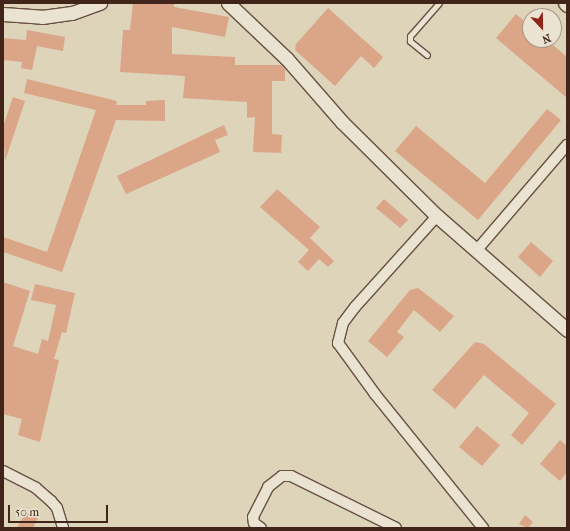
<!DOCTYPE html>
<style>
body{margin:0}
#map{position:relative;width:570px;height:531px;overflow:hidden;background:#ded4ba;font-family:"IM FELL French Canon",serif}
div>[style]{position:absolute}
.building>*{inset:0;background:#dba588}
.roads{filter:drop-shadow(1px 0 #685143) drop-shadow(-1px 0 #685143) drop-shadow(0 1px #685143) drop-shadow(0 -1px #685143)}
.service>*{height:5px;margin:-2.5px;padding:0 2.5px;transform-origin:2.5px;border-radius:2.5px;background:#eae3d2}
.minor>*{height:10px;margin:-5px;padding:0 5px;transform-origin:5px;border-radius:5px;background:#eae3d2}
.tertiary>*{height:13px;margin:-6.5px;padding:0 6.5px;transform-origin:6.5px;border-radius:6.5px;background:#eae3d2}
span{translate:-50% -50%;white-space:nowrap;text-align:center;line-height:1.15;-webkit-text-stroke:4px #eae3d2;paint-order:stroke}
.frame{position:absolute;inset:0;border:4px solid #41251b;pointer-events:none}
.north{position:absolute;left:522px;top:8px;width:40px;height:40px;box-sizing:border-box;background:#eae3d2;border:1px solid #a69789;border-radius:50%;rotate:158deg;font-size:11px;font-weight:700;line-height:16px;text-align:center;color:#41251b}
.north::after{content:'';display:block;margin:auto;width:14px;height:18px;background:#8f2418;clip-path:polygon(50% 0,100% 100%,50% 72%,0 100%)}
.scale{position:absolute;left:8px;top:505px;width:100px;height:18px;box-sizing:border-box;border:2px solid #41251b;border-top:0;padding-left:5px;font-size:12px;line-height:14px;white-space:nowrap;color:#41251b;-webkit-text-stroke:3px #eae3d2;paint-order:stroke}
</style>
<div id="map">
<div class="building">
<i style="clip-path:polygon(133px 3px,174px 3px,174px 7px,229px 17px,225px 37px,172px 27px,172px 54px,235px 57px,235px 65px,281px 65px,285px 69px,285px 81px,272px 81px,272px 134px,282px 135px,281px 153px,253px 152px,255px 117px,247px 118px,247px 102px,183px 98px,185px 76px,120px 72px,123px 30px,130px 30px)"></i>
<i style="clip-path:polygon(328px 8px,383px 57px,374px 68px,361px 56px,335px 86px,295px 50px,296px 44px)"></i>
<i style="clip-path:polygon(516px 14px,530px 26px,530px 40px,547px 40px,567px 57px,567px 98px,496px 38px)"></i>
<i style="clip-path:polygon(27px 30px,65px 37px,63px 51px,37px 46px,32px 70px,21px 68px,22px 62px,3px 60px,3px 38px,26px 40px)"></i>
<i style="clip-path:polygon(27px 79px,117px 101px,116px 105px,146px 105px,146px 101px,165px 100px,165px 121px,116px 120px,62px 272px,3px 252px,3px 237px,47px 252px,96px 110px,24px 93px)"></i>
<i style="clip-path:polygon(13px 97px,25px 101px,5px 161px,3px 127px)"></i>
<i style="clip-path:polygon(547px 109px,561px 120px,478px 220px,395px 151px,416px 126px,485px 183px)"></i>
<i style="clip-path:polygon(224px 125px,228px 135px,215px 140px,220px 152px,126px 194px,117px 176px)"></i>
<i style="clip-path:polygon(277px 189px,320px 227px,310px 238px,334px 261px,328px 267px,319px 259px,308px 271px,298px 262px,309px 250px,260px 207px)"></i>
<i style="clip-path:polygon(384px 199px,408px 220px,400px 228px,376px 208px)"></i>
<i style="clip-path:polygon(531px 242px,553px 261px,540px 277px,518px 257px)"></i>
<i style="clip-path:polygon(3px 282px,30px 291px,13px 346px,38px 354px,42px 339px,48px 341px,56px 305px,31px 300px,35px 284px,75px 293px,66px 333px,62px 332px,54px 359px,59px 360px,40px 442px,18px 435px,22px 419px,3px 414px)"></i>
<i style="clip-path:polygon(418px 288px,454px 316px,440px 332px,414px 310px,397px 332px,404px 337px,387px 357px,368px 341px,410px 290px)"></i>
<i style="clip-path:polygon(475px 342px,484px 344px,556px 404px,522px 445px,511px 435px,529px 413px,484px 375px,455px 409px,432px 390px)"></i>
<i style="clip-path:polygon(477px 426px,500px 445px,482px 466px,459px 447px)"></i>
<i style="clip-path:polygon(560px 440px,567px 446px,567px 472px,560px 481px,540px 464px)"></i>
<i style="clip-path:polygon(26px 512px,38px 518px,33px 528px,17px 528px)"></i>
<i style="clip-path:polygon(525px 515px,533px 522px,528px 528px,519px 524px)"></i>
</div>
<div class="roads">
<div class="service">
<i style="left:427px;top:55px;width:22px;rotate:-141deg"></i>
<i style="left:410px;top:41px;width:5px;rotate:-90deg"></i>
<i style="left:410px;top:36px;width:44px;rotate:-48.7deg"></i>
</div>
<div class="minor">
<i style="left:437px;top:216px;width:122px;rotate:132deg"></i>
<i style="left:355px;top:307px;width:20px;rotate:127deg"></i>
<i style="left:343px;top:323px;width:21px;rotate:104deg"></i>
<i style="left:338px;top:343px;width:63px;rotate:54deg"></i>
<i style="left:375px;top:394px;width:172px;rotate:51.1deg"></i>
<i style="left:476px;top:251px;width:140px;rotate:-49.4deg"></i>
<i style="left:3px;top:471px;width:37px;rotate:27deg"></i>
<i style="left:36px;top:488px;width:20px;rotate:41deg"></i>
<i style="left:51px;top:501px;width:9px;rotate:49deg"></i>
<i style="left:57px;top:508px;width:21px;rotate:73deg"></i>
<i style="left:261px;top:528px;width:9px;rotate:-144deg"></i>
<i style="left:254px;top:523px;width:6px;rotate:-99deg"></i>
<i style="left:253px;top:517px;width:34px;rotate:-63deg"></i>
<i style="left:268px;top:487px;width:18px;rotate:-38deg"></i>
<i style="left:282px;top:476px;width:9px"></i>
<i style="left:291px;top:476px;width:117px;rotate:26.3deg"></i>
</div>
<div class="tertiary">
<i style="left:228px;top:3px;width:81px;rotate:43.5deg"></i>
<i style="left:287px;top:59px;width:84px;rotate:48.9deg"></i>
<i style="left:342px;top:122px;width:134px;rotate:44.7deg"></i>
<i style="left:437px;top:216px;width:173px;rotate:41.2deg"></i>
<i style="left:565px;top:3px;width:3px;rotate:45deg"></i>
<i style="left:3px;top:14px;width:39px;rotate:4deg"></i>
<i style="left:42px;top:17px;width:30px;rotate:-8deg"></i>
<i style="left:72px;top:13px;width:30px;rotate:-20deg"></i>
</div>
</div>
<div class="frame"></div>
<div class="north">N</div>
<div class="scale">50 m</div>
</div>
